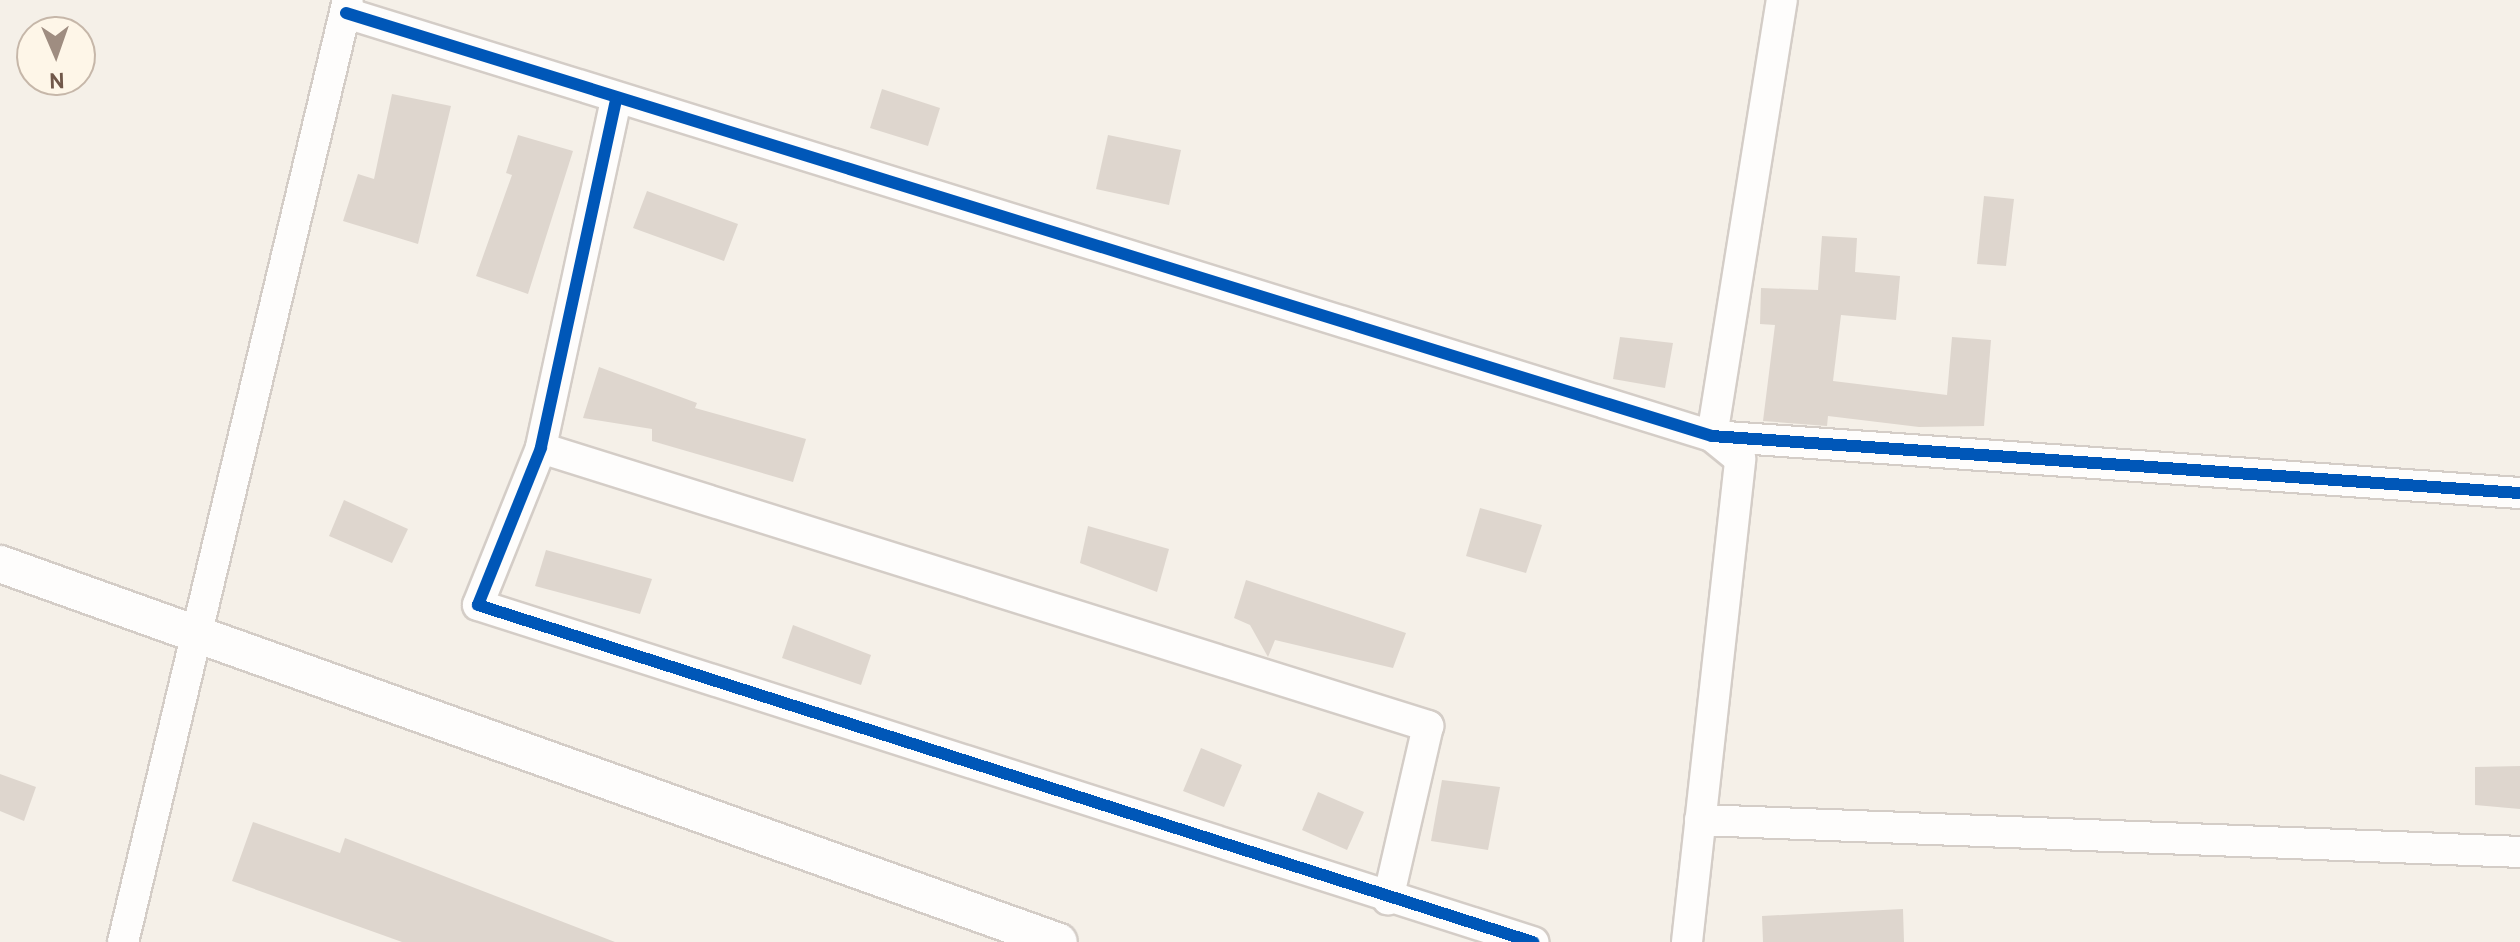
<!DOCTYPE html>
<style>
body{margin:0}
#map{position:relative;width:2520px;height:942px;overflow:hidden;background:#f5f0e8;font-family:Overpass,sans-serif}
div>[style]{position:absolute}
.building>*{inset:0;background:#ded6ce}
.roads{filter:drop-shadow(2px 0 #d4cdc7) drop-shadow(-2px 0 #d4cdc7) drop-shadow(0 2px #d4cdc7) drop-shadow(0 -2px #d4cdc7)}
.minor>*{height:30px;margin:-15px;padding:0 15px;transform-origin:15px;border-radius:15px;background:#fefdfc}
.tertiary>*{height:36px;margin:-18px;padding:0 18px;transform-origin:18px;border-radius:18px;background:#fefdfc}
.cycleway>*{height:12px;margin:-6px;padding:0 6px;transform-origin:6px;border-radius:6px;background:#0057b8}
span{translate:-50% -50%;white-space:nowrap;text-align:center;line-height:1.15;-webkit-text-stroke:7px #fef6e8;paint-order:stroke}
.north{position:absolute;left:16px;top:16px;width:80px;height:80px;box-sizing:border-box;background:#fef6e8;border:2px solid #c6b7a9;border-radius:50%;rotate:178deg;font-size:22px;font-weight:700;line-height:32px;text-align:center;color:#71584a}
.north::after{content:'';display:block;margin:auto;width:28px;height:36px;background:#9f8d81;clip-path:polygon(50% 0,100% 100%,50% 72%,0 100%)}
</style>
<div id="map">
<div class="building">
<i style="clip-path:polygon(882px 89px,940px 108px,928px 146px,870px 128px)"></i>
<i style="clip-path:polygon(392px 94px,451px 106px,418px 244px,343px 221px,358px 174px,374px 179px)"></i>
<i style="clip-path:polygon(518px 135px,573px 151px,528px 294px,476px 276px,512px 175px,506px 173px)"></i>
<i style="clip-path:polygon(1108px 135px,1181px 150px,1169px 205px,1096px 189px)"></i>
<i style="clip-path:polygon(647px 191px,738px 224px,724px 261px,633px 228px)"></i>
<i style="clip-path:polygon(1984px 196px,2014px 199px,2006px 266px,1977px 264px)"></i>
<i style="clip-path:polygon(1822px 236px,1857px 238px,1855px 272px,1900px 276px,1896px 320px,1841px 315px,1833px 381px,1947px 395px,1952px 337px,1991px 340px,1984px 426px,1919px 427px,1828px 416px,1827px 426px,1763px 421px,1775px 325px,1760px 324px,1761px 288px,1818px 290px)"></i>
<i style="clip-path:polygon(1620px 337px,1673px 343px,1665px 388px,1613px 379px)"></i>
<i style="clip-path:polygon(599px 367px,697px 403px,695px 408px,806px 439px,793px 482px,652px 441px,652px 429px,583px 418px)"></i>
<i style="clip-path:polygon(344px 500px,408px 529px,392px 563px,329px 536px)"></i>
<i style="clip-path:polygon(1480px 508px,1542px 525px,1526px 573px,1466px 556px)"></i>
<i style="clip-path:polygon(1088px 526px,1169px 549px,1157px 592px,1080px 563px)"></i>
<i style="clip-path:polygon(546px 550px,652px 579px,640px 614px,535px 586px)"></i>
<i style="clip-path:polygon(1246px 580px,1406px 633px,1393px 668px,1275px 640px,1268px 657px,1250px 625px,1234px 618px)"></i>
<i style="clip-path:polygon(793px 625px,871px 655px,861px 685px,782px 658px)"></i>
<i style="clip-path:polygon(1201px 748px,1242px 765px,1224px 807px,1183px 791px)"></i>
<i style="clip-path:polygon(2520px 766px,2520px 809px,2475px 805px,2475px 767px)"></i>
<i style="clip-path:polygon(0 774px,36px 787px,24px 821px,0 811px)"></i>
<i style="clip-path:polygon(1442px 780px,1500px 787px,1488px 850px,1431px 841px)"></i>
<i style="clip-path:polygon(1318px 792px,1364px 812px,1347px 850px,1302px 830px)"></i>
<i style="clip-path:polygon(253px 822px,340px 853px,345px 838px,615px 942px,402px 942px,232px 881px)"></i>
<i style="clip-path:polygon(1903px 909px,1904px 942px,1763px 942px,1762px 916px)"></i>
</div>
<div class="roads">
<div class="minor">
<i style="left:346px;top:13px;width:1430px;rotate:17.21deg"></i>
<i style="left:1712px;top:436px;width:810px;rotate:4.04deg"></i>
<i style="left:616px;top:100px;width:356px;rotate:102.2deg"></i>
<i style="left:541px;top:448px;width:169px;rotate:111.9deg"></i>
<i style="left:478px;top:605px;width:1108px;rotate:17.72deg"></i>
<i style="left:1712px;top:436px;width:442px;rotate:-80.9deg"></i>
<i style="left:541px;top:448px;width:930px;rotate:17.4deg"></i>
<i style="left:1428px;top:726px;width:178px;rotate:103deg"></i>
<i style="left:1700px;top:820px;width:821px;rotate:2.23deg"></i>
<i style="left:123px;top:942px;width:968px;rotate:-76.57deg"></i>
<i style="left:1687px;top:942px;width:486px;rotate:-83.7deg"></i>
<i style="left:1740px;top:459px;width:36px;rotate:-141deg"></i>
</div>
<div class="tertiary">
<i style="left:0;top:564px;width:1124px;rotate:19.64deg"></i>
</div>
</div>
<div class="cycleway">
<i style="left:346px;top:13px;width:1430px;rotate:17.21deg"></i>
<i style="left:1712px;top:436px;width:810px;rotate:4.04deg"></i>
<i style="left:616px;top:100px;width:356px;rotate:102.2deg"></i>
<i style="left:541px;top:448px;width:169px;rotate:111.9deg"></i>
<i style="left:478px;top:605px;width:1108px;rotate:17.72deg"></i>
</div>
<div class="north">N</div>
</div>
